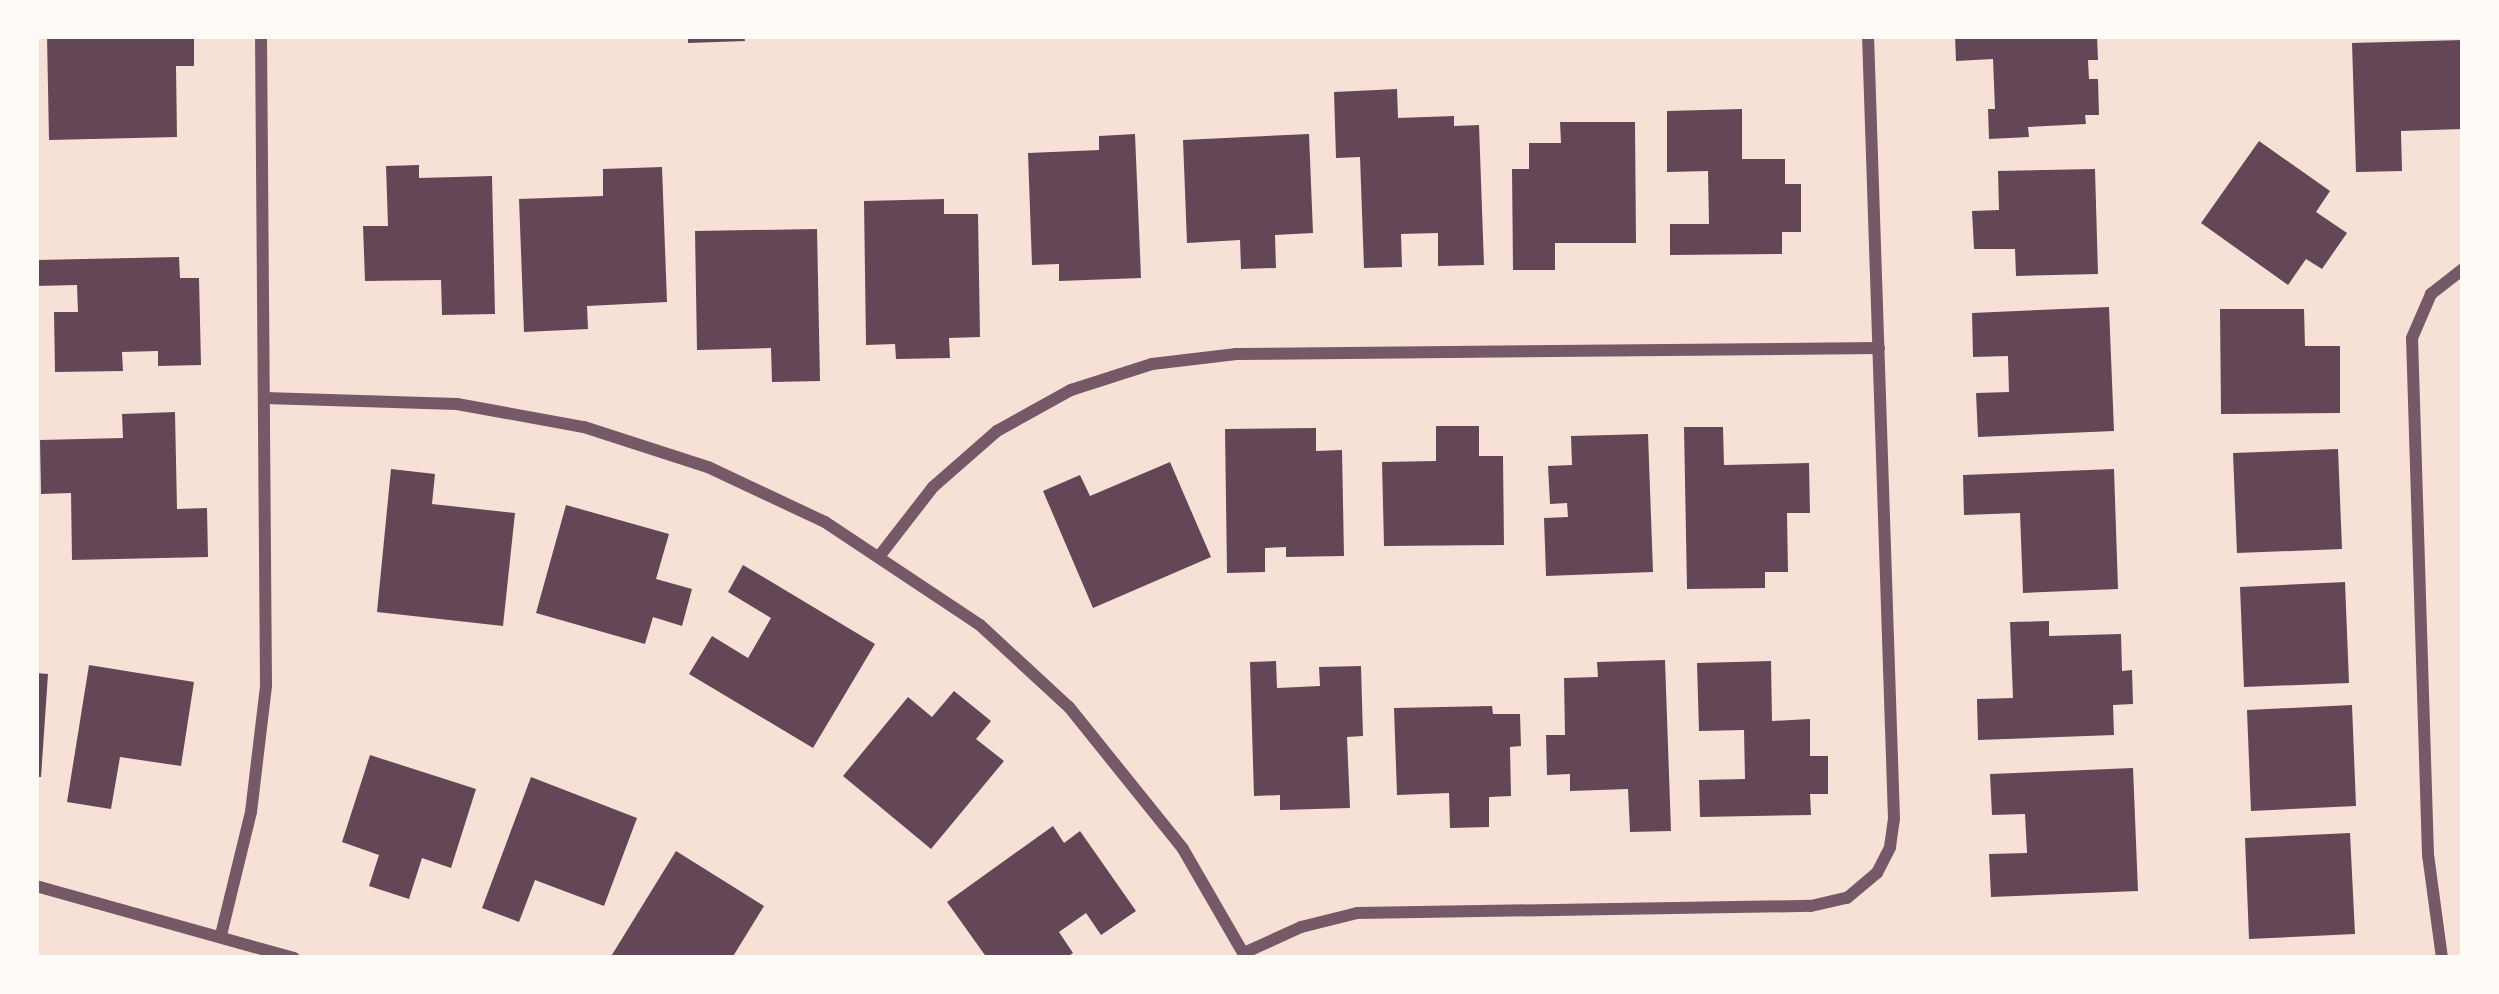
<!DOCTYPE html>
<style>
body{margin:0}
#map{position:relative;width:2499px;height:994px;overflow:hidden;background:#f7e1d7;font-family:Arial,sans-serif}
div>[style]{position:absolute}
.building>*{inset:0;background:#644757}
.minor>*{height:12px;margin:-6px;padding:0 6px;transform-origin:6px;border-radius:6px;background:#755966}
span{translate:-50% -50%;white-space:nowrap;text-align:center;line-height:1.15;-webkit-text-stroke:10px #fffaf5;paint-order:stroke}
.frame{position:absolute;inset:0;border:39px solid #fffaf5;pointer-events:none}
</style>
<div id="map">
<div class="building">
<i style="clip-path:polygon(47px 36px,194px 36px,194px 66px,176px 66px,177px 137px,49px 140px)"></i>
<i style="clip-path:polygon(688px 36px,744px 36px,745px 41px,688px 43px)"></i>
<i style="clip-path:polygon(1955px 36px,2097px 36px,2098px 60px,2088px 60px,2089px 79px,2098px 79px,2099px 115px,2085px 115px,2086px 124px,2028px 127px,2029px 137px,1989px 139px,1988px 109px,1995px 109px,1993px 59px,1956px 61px)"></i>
<i style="clip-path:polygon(2463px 40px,2463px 129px,2401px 131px,2402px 171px,2356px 172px,2352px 43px)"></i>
<i style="clip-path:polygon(1397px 89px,1398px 118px,1454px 116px,1454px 126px,1479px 125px,1484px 265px,1438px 266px,1438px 233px,1401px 234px,1402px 267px,1364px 268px,1360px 157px,1336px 158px,1334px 92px)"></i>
<i style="clip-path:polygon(1742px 109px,1742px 159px,1785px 159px,1785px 184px,1801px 184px,1801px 232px,1782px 232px,1782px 254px,1670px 255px,1670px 224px,1709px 224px,1708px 171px,1667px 172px,1667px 111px)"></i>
<i style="clip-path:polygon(1560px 122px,1635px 122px,1636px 243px,1555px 243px,1555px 270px,1513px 270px,1512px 169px,1529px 169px,1529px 143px,1561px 143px)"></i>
<i style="clip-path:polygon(1135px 134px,1141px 278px,1059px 281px,1059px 264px,1032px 265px,1028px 153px,1099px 150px,1099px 136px)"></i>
<i style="clip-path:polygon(1309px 134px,1313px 233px,1275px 235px,1276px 268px,1241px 269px,1240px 240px,1187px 243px,1183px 140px)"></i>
<i style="clip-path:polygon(2259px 141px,2330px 191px,2316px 212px,2347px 233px,2322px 269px,2306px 259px,2288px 285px,2201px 223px)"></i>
<i style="clip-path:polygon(419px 165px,419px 178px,492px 176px,495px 314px,442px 315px,441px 280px,365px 281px,363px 226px,388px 226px,386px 166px)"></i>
<i style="clip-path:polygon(662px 167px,667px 302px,587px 306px,588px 329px,524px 332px,519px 199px,603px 196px,603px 169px)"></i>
<i style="clip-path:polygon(2095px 169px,2098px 274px,2016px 276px,2015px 249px,1974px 249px,1972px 211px,1999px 210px,1998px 171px)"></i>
<i style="clip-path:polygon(944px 199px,944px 214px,978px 214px,980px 337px,949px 338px,950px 358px,896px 359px,895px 344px,866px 345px,864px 201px)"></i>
<i style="clip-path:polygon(817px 229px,820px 381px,772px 382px,771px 348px,697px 350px,695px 231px)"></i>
<i style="clip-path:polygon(179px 257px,180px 278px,199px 278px,201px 365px,158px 366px,158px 351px,122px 352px,123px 371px,55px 372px,54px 312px,78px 312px,77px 285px,36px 286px,36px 260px)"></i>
<i style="clip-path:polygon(2109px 307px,2114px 431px,1978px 437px,1976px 393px,2009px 392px,2008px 356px,1973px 357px,1972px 313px)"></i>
<i style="clip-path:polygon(2220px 309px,2304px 309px,2305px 346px,2340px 346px,2340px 413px,2221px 414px)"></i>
<i style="clip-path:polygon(175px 412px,177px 509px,207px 508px,208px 557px,72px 560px,71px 493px,41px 494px,40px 440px,123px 438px,122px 414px)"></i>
<i style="clip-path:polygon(1436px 426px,1479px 426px,1479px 456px,1503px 456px,1504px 545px,1384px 546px,1382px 462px,1436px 461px)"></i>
<i style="clip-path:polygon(1684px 427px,1723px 427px,1724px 465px,1809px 463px,1810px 513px,1787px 513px,1788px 572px,1765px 572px,1765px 588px,1687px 589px)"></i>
<i style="clip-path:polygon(1316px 428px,1316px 451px,1342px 450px,1344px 556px,1286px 557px,1286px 547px,1265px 548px,1265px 572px,1227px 573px,1225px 429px)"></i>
<i style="clip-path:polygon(1648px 434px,1653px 572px,1546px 576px,1544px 518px,1568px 517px,1567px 503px,1550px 504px,1548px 466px,1572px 465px,1571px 436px)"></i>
<i style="clip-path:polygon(2338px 449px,2342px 549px,2237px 553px,2233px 453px)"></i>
<i style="clip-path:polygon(1170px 462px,1211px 557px,1093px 608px,1043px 491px,1080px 475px,1090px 496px)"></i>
<i style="clip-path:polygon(391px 469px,435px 474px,432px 504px,515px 513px,503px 626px,377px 612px)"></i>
<i style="clip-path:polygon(2114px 469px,2118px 589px,2023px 593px,2020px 513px,1964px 515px,1963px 475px)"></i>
<i style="clip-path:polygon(566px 505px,669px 534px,656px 579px,692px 589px,682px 626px,653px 617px,645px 644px,536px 613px)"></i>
<i style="clip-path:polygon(743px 565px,875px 644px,813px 748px,689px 674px,712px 636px,748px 658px,771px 618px,728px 592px)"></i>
<i style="clip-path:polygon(2345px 582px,2349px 683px,2244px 687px,2240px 587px)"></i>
<i style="clip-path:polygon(2049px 621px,2049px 636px,2121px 634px,2122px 671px,2132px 670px,2133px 704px,2113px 705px,2114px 735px,1978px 740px,1977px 699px,2013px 698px,2010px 622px)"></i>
<i style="clip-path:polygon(1665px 660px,1671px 831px,1630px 832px,1628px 789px,1570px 791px,1570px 774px,1547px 775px,1546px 735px,1565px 735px,1564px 678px,1598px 677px,1597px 662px)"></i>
<i style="clip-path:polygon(1276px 661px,1277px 688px,1320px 686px,1319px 667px,1361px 666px,1363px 736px,1347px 737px,1350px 808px,1280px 810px,1280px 795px,1254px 796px,1250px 662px)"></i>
<i style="clip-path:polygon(1771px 661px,1772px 721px,1810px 719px,1810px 756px,1828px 756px,1828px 794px,1810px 794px,1811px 815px,1700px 817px,1699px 780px,1745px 779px,1744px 730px,1699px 731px,1697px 663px)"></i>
<i style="clip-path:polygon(89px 665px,194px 682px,181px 766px,120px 757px,111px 809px,67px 802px)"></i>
<i style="clip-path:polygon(36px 673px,48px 674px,41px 777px,36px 777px)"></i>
<i style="clip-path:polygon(954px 691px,991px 721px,976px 739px,1004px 761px,931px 849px,843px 776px,908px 697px,932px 717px)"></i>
<i style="clip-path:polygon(2352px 705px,2356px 806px,2251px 811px,2247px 710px)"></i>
<i style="clip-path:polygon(1492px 706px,1493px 714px,1520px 714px,1521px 746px,1510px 747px,1511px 796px,1489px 797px,1489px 827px,1450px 828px,1449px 793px,1397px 795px,1394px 708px)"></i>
<i style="clip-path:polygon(370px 755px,476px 789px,451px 868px,422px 858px,409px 899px,369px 886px,379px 855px,342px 842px)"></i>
<i style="clip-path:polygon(2133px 768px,2138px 891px,1991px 897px,1989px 854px,2027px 853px,2025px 814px,1992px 815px,1990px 774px)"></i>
<i style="clip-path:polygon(531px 777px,637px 818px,604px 906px,535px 880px,519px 922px,482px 908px)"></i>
<i style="clip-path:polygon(1053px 826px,1064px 843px,1080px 831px,1136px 911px,1101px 935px,1086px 913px,1059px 932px,1073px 953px,1066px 958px,987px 958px,947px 902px)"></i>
<i style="clip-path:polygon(2350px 833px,2355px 934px,2249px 939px,2245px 838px)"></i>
<i style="clip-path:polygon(676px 851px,764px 906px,732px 958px,610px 958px)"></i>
</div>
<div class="minor">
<i style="left:265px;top:398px;width:192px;rotate:1.8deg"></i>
<i style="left:457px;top:404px;width:129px;rotate:10.3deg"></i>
<i style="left:584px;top:427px;width:130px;rotate:17.9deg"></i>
<i style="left:708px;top:467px;width:129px;rotate:25.2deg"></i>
<i style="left:825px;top:522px;width:186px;rotate:33.6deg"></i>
<i style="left:980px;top:625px;width:121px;rotate:42.7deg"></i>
<i style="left:1069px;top:707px;width:182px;rotate:51.2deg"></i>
<i style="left:1183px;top:849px;width:126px;rotate:60deg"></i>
<i style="left:881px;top:554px;width:85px;rotate:-52.2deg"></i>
<i style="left:933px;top:487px;width:85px;rotate:-41.2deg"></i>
<i style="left:997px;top:431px;width:85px;rotate:-29deg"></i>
<i style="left:1071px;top:390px;width:85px;rotate:-17.8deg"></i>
<i style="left:1152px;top:364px;width:85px;rotate:-6.8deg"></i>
<i style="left:1236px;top:354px;width:643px;rotate:-0.53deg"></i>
<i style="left:36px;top:886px;width:268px;rotate:15.6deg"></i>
<i style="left:221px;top:935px;width:127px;rotate:-76.3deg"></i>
<i style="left:251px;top:812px;width:127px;rotate:-83.2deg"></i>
<i style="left:266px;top:686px;width:650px;rotate:-90.44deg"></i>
<i style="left:1244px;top:953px;width:63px;rotate:-24.5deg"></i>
<i style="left:1301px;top:927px;width:58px;rotate:-14deg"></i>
<i style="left:1357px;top:913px;width:454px;rotate:-0.9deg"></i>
<i style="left:1811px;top:906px;width:37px;rotate:-13deg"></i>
<i style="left:1847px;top:898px;width:39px;rotate:-40deg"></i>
<i style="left:1877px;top:873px;width:29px;rotate:-63deg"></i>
<i style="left:1890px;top:847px;width:28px;rotate:-82deg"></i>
<i style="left:1894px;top:819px;width:783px;rotate:-91.9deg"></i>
<i style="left:2442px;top:958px;width:104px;rotate:-97.7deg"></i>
<i style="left:2428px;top:855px;width:517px;rotate:-91.77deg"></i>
<i style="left:2412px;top:338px;width:48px;rotate:-66.6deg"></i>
<i style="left:2431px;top:294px;width:41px;rotate:-38deg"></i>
</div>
<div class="frame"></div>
</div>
